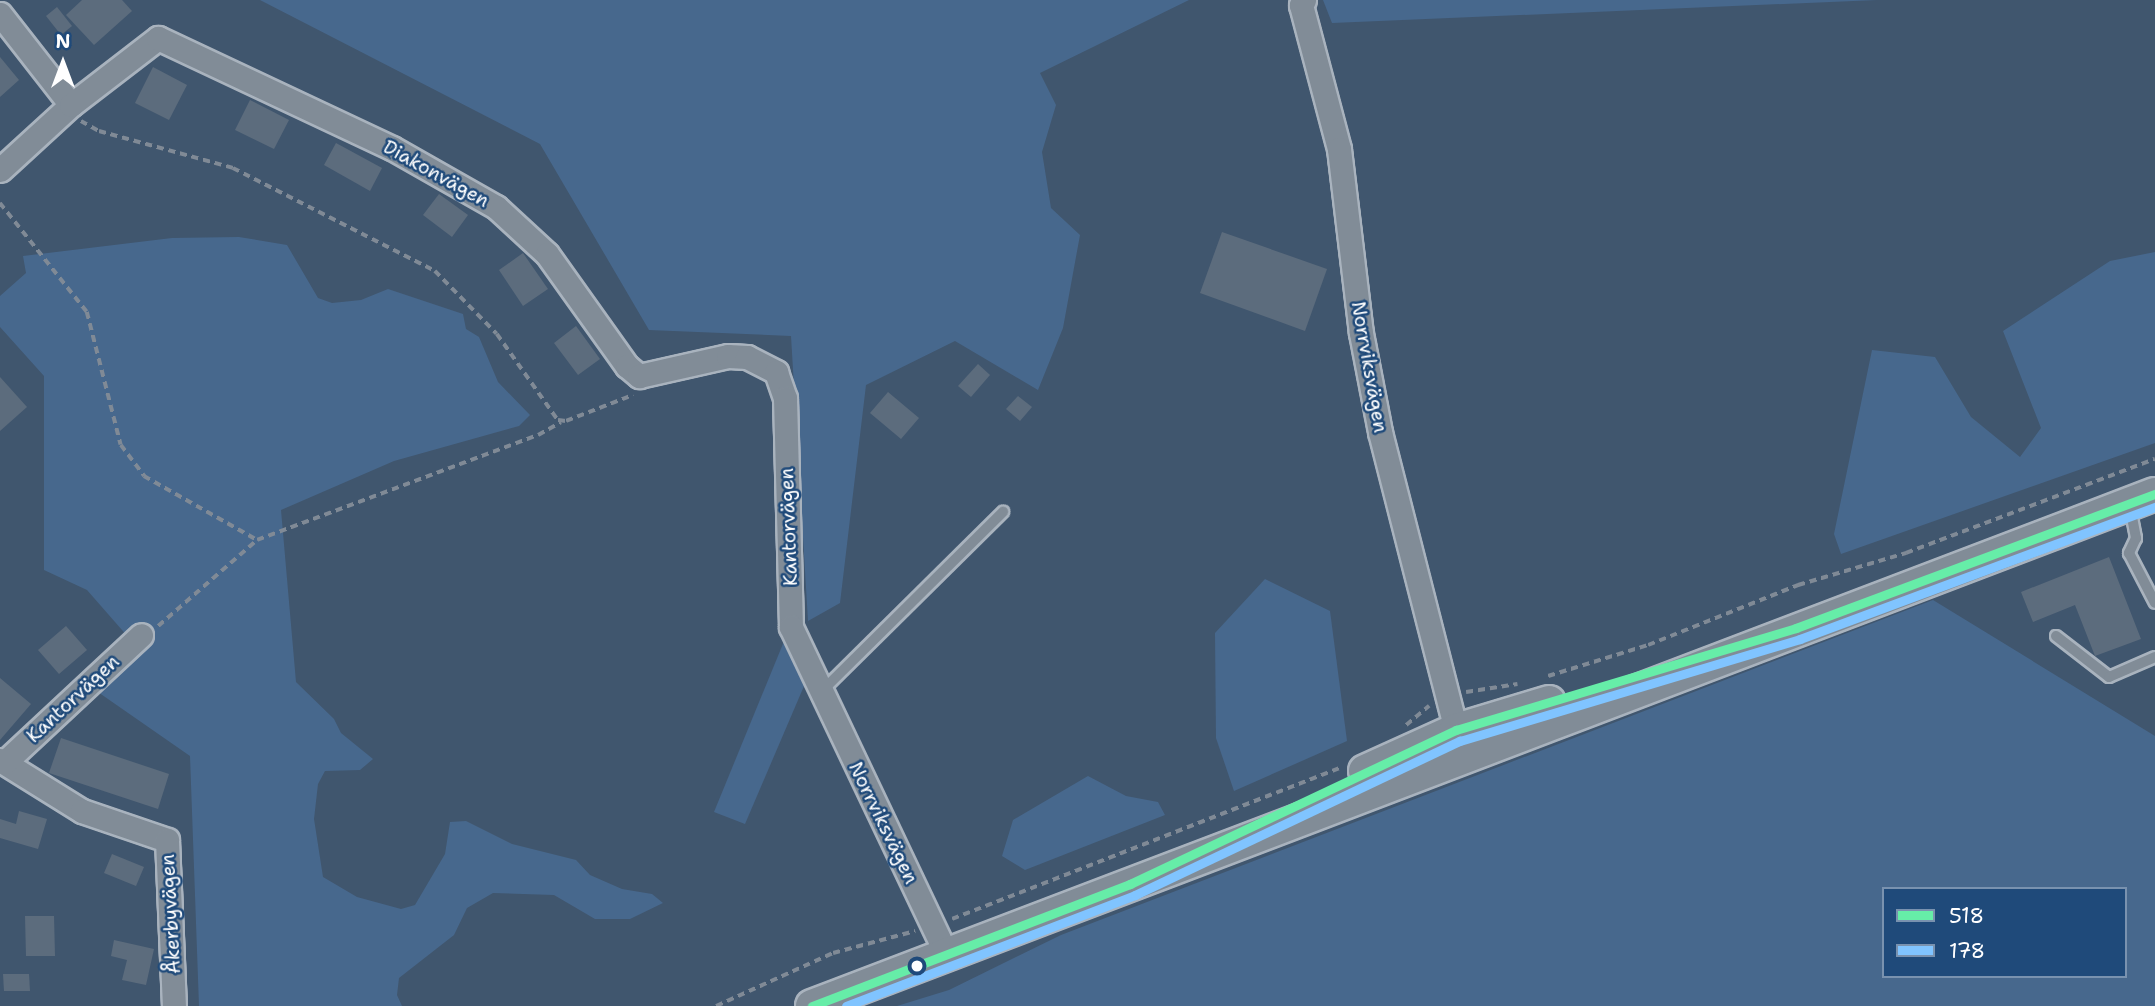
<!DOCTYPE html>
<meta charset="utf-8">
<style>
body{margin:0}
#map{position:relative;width:2155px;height:1006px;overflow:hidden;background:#40566e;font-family:"Shantell Sans",sans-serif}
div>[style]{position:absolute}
.green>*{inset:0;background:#47688d}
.building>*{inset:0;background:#5c6c7d}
.path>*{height:3.5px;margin-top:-1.75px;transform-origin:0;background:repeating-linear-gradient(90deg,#808a96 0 7px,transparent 0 12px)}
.roads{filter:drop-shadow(2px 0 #a9b3be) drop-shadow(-2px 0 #a9b3be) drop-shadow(0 2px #a9b3be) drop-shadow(0 -2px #a9b3be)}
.lane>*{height:10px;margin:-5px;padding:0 5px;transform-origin:5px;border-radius:5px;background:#818c97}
.street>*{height:23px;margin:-11.5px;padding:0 11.5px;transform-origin:11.5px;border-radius:11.5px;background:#818c97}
.secondary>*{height:32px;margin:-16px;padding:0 16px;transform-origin:16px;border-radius:16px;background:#818c97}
.bus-1>*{height:9px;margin:-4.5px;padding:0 4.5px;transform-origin:4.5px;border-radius:4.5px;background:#66eda8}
.bus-2>*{height:9px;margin:-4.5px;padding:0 4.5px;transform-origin:4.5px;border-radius:4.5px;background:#80c4ff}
.dots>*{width:19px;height:19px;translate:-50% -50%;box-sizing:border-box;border:4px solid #1f4a7a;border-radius:50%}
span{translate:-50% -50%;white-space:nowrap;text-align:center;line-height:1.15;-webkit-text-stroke:5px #1f4a7a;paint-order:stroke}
.street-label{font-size:19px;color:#fff}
.legend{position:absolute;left:1882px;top:887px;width:245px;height:91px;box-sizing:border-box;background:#1f4a7a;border:2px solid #7992af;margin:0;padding:9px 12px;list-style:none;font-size:21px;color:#fff}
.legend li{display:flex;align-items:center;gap:14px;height:35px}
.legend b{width:35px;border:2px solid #7992af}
.north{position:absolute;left:28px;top:28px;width:70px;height:70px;-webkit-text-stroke:5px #1f4a7a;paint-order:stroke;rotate:0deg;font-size:19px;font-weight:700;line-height:28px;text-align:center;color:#fff}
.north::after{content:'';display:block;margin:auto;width:24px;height:32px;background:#fff;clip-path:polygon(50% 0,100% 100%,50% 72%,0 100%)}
</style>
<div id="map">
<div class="green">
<i style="clip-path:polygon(260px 0,1189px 0,1040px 73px,1056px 105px,1042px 152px,1051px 208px,1080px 235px,1063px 328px,1038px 390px,955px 341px,866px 385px,840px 603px,808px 621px,791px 336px,649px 330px,540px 144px)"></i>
<i style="clip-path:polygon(1323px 0,1877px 0,1332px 23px)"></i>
<i style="clip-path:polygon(239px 237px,287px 245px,318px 298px,332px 303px,361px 300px,388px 289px,463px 314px,466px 329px,479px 337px,498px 382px,530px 415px,519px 426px,394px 461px,281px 510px,296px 682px,334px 719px,341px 733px,373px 759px,360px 770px,325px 771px,318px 784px,314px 819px,323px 877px,357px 897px,401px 909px,415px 905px,445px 854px,450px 822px,466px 821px,512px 844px,576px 860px,590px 875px,622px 889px,652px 894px,663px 903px,630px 919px,595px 919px,554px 895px,493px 893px,467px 908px,454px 935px,399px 978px,397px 995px,402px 1006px,199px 1006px,190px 756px,95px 690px,136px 646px,87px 590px,44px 570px,44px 376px,0 327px,0 296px,26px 273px,23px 256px,172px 238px)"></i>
<i style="clip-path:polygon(2155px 252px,2155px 443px,1841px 554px,1834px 534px,1872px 350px,1935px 357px,1971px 417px,2020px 457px,2041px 428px,2003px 331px,2110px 261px)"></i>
<i style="clip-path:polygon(1265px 579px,1330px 611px,1347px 741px,1234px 791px,1216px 738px,1215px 633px)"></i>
<i style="clip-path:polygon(evenodd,1933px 600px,2155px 736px,2155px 1006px,897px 1006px,949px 990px,1061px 935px,1933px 600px,1884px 889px,2125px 889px,2125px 976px,1884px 976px,1884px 889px)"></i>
<i style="clip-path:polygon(787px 634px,810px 672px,745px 824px,714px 812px)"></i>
<i style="clip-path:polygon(1088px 776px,1126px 796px,1158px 802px,1165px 815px,1025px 870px,1002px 856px,1013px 820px)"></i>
</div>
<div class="building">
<i style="clip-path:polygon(82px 0,122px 0,132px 11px,94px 45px,66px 15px)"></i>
<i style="clip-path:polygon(57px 7px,72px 26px,61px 35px,46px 16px)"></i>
<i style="clip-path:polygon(0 57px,19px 80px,0 97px)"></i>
<i style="clip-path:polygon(153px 67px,187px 85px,169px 120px,135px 103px)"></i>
<i style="clip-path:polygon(250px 100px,289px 120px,274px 149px,235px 130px)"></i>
<i style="clip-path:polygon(336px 143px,382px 168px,370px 191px,324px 165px)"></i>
<i style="clip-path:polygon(439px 194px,468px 215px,452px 237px,423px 215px)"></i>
<i style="clip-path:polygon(1222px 232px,1327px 269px,1305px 331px,1200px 293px)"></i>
<i style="clip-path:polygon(523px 253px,548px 289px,523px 306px,499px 270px)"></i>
<i style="clip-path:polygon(576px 326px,600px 359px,578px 375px,554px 343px)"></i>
<i style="clip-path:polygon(978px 364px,990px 375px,971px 397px,958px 386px)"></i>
<i style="clip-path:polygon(0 377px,27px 407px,0 431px)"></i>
<i style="clip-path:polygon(888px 392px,919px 418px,901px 439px,870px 413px)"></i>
<i style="clip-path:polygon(1018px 396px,1032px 407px,1020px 421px,1006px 409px)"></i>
<i style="clip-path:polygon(2109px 557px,2141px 639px,2095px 656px,2075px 605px,2033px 622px,2021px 592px)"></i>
<i style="clip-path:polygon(66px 626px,87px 650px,59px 674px,38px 650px)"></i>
<i style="clip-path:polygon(0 678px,31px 704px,0 740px)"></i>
<i style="clip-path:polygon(61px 738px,169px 774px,158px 809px,49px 773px)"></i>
<i style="clip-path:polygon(19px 811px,47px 819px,38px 849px,0 838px,0 819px,16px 824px)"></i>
<i style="clip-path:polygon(112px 854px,144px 867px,136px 886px,104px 873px)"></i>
<i style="clip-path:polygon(25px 916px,54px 916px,55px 956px,26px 956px)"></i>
<i style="clip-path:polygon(114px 940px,154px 949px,146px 985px,122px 980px,127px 960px,111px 956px)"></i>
<i style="clip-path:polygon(3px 974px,29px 974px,30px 991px,4px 991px)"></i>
</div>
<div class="path">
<i style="left:81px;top:121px;width:21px;rotate:29deg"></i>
<i style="left:99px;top:131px;width:139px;rotate:15.4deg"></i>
<i style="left:233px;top:168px;width:227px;rotate:27deg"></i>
<i style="left:435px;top:271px;width:88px;rotate:45.5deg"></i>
<i style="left:497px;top:334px;width:105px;rotate:54.7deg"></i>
<i style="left:558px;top:420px;width:8px;rotate:7deg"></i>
<i style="left:566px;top:421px;width:72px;rotate:-21.2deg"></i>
<i style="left:0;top:203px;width:139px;rotate:51.4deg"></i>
<i style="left:87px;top:312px;width:137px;rotate:75.7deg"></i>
<i style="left:121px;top:445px;width:39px;rotate:53deg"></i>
<i style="left:144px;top:476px;width:130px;rotate:29.5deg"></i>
<i style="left:158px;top:626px;width:131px;rotate:-41deg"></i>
<i style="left:257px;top:540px;width:300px;rotate:-20.5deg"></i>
<i style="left:538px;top:435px;width:26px;rotate:-29deg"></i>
<i style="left:1548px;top:676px;width:105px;rotate:-17.2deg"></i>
<i style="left:1648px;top:645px;width:162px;rotate:-21.8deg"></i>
<i style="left:1798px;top:585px;width:113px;rotate:-16.5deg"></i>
<i style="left:1906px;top:553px;width:266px;rotate:-20.7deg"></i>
<i style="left:1466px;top:692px;width:52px;rotate:-8.9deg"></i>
<i style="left:1406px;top:725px;width:30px;rotate:-40deg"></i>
<i style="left:952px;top:919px;width:419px;rotate:-21.3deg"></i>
<i style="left:716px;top:1006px;width:128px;rotate:-24.4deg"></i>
<i style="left:833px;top:953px;width:85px;rotate:-15deg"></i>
</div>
<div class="roads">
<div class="lane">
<i style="left:2130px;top:507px;width:32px;rotate:79deg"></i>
<i style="left:2136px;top:538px;width:17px;rotate:115deg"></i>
<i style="left:2129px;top:553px;width:56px;rotate:62.5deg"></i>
<i style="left:2056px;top:636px;width:67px;rotate:37.7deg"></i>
<i style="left:2109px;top:677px;width:50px;rotate:-23.5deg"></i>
<i style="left:822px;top:691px;width:255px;rotate:-44.7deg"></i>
</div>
<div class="street">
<i style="left:1304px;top:0;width:6px;rotate:121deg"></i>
<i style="left:1301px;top:5px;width:149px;rotate:75.2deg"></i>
<i style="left:1339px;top:149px;width:185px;rotate:83.2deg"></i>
<i style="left:1361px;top:333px;width:101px;rotate:79.1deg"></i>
<i style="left:1380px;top:432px;width:323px;rotate:75.7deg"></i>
<i style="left:0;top:14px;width:115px;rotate:52deg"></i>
<i style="left:0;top:170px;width:96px;rotate:-42.5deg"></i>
<i style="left:71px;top:105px;width:110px;rotate:-37.6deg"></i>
<i style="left:158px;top:38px;width:259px;rotate:25.2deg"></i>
<i style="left:392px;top:148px;width:120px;rotate:29.6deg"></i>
<i style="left:496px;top:207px;width:69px;rotate:42.7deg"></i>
<i style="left:547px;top:254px;width:138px;rotate:54.5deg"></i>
<i style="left:627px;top:366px;width:16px;rotate:40deg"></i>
<i style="left:639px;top:376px;width:91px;rotate:-12.7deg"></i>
<i style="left:728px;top:356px;width:19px;rotate:3deg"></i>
<i style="left:747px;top:357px;width:33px;rotate:27deg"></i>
<i style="left:776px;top:372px;width:28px;rotate:71deg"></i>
<i style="left:785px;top:398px;width:229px;rotate:88.5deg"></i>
<i style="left:791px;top:627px;width:362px;rotate:64.6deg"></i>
<i style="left:0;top:760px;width:97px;rotate:31.9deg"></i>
<i style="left:82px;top:811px;width:90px;rotate:18.8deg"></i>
<i style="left:167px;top:840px;width:166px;rotate:87.6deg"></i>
<i style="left:5px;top:762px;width:186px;rotate:-43deg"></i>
</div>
<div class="secondary">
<i style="left:1365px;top:771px;width:100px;rotate:-24.3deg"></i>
<i style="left:1456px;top:730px;width:97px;rotate:-16.8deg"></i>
<i style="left:812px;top:1006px;width:1437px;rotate:-20.87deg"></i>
</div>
</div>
<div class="bus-1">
<i style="left:812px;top:1006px;width:341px;rotate:-21deg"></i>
<i style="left:1130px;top:884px;width:361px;rotate:-25.3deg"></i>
<i style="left:1456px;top:730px;width:355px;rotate:-16.7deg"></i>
<i style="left:1796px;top:628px;width:383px;rotate:-20.5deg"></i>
</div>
<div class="bus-2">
<i style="left:846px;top:1006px;width:310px;rotate:-21deg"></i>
<i style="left:1135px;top:895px;width:360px;rotate:-25.4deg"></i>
<i style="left:1460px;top:741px;width:355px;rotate:-16.7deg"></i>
<i style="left:1800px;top:639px;width:379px;rotate:-20.4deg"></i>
</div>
<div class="dots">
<i style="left:917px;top:966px;background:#fff"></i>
</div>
<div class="street-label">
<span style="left:436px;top:174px;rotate:29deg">Diakonvägen</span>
<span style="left:1369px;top:367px;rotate:80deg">Norrviksvägen</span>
<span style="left:789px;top:527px;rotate:-92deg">Kantorvägen</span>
<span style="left:73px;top:699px;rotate:-43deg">Kantorvägen</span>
<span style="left:883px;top:823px;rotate:64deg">Norrviksvägen</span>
<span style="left:171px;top:914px;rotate:-93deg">Åkerbyvägen</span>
</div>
<ul class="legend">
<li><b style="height:9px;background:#66eda8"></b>518</li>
<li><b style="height:9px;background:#80c4ff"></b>178</li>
</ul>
<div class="north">N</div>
</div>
